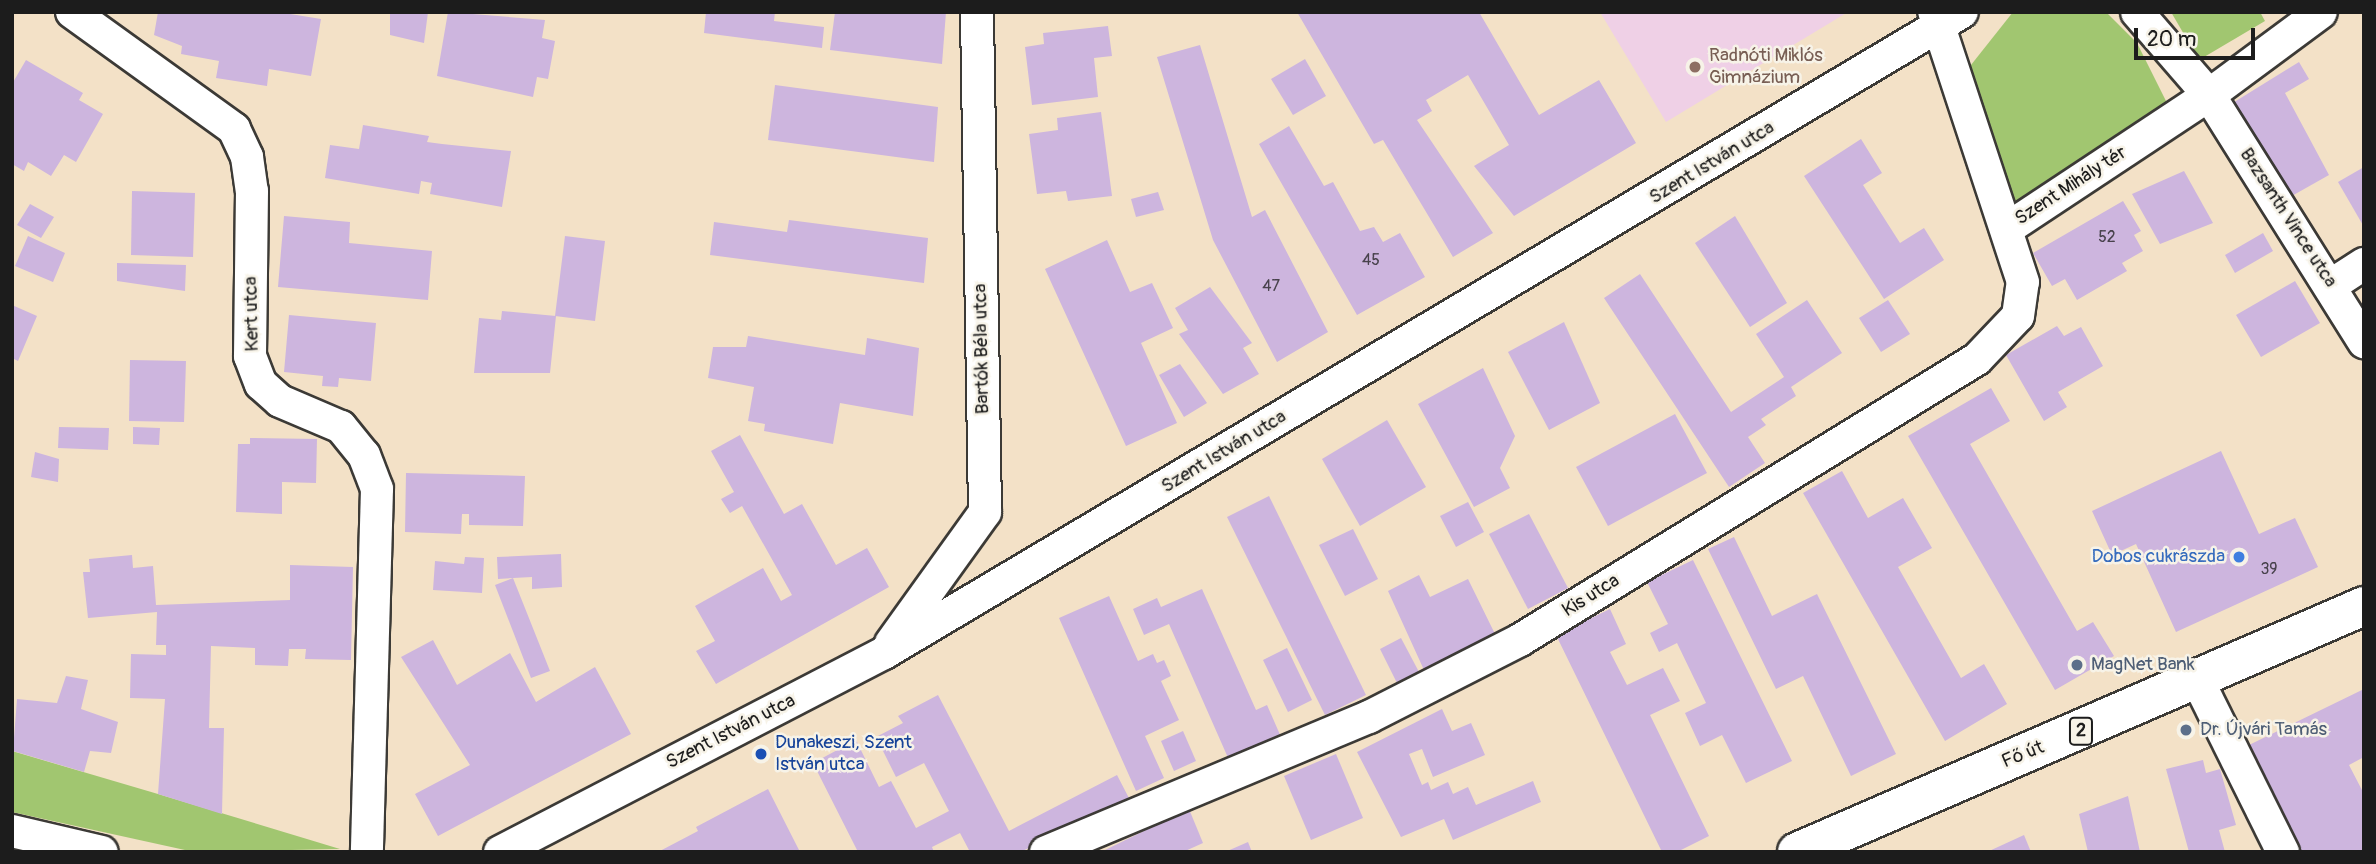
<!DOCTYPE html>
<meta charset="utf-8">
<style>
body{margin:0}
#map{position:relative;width:2376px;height:864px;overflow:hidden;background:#f3e1c7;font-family:Pangolin,sans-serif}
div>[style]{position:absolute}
.built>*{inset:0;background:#efd0e6}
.green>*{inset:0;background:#a1c670}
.building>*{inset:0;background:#cdb5de}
.roads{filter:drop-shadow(2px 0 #3c3a36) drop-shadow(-2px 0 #3c3a36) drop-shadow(0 2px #3c3a36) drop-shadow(0 -2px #3c3a36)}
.minor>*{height:32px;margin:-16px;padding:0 16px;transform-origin:16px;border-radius:16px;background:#fff}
.primary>*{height:38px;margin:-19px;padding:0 19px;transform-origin:19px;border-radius:19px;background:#fff}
.dots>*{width:19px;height:19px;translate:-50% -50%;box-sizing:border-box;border:4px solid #f7f3e8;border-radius:50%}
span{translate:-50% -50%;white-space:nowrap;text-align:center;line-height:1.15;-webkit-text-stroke:5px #f7f3e8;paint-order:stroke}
.number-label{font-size:16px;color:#48424c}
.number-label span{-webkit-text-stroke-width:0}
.shield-label span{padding:2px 5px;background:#f7f3e8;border:2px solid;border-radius:5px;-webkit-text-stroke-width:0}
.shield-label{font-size:18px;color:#1c1c1c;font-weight:700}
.education-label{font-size:19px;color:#785e54}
.left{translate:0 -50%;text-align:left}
.street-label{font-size:19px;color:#1c1c1c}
.shop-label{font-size:19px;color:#366cbe}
.right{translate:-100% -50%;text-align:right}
.service-label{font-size:19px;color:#4e5e75}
.transit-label{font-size:19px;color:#164399}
.frame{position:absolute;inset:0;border:14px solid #1c1c1c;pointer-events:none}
.scale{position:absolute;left:2134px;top:28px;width:121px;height:32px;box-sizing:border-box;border:4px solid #1c1c1c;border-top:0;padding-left:9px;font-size:21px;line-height:24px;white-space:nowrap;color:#1c1c1c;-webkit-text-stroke:5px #f7f3e8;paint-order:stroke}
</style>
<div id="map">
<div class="built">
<i style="clip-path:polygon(1600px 12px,1848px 12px,1666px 122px)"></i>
</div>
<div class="green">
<i style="clip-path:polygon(2013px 12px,2106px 12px,2137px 43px,2168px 105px,2011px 207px,1967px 70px)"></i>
<i style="clip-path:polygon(2171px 12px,2260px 12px,2265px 21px,2199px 60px)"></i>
<i style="clip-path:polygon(12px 751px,158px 794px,340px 849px,194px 852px,12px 812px)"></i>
</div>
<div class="building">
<i style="clip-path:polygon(158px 12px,278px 12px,321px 19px,311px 76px,269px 69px,267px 86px,216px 78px,219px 61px,181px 54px,182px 46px,154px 35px)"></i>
<i style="clip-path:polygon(390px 12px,428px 12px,424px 43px,390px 35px)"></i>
<i style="clip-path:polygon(448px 12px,545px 20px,542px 38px,555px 41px,548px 79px,537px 77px,533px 97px,437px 76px)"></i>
<i style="clip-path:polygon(706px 12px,775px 12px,774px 21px,824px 27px,822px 48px,704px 33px)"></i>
<i style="clip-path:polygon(835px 12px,946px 12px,942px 64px,830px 50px)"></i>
<i style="clip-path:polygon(1297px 12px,1479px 12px,1539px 115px,1599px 80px,1636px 143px,1514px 216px,1474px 166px,1509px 145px,1468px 75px,1426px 100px,1432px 111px,1417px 120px,1493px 233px,1453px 257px,1383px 140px,1374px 144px)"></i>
<i style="clip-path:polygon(1108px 26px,1112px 56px,1094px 58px,1098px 97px,1032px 105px,1025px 47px,1044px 44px,1043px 33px)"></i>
<i style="clip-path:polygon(1200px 45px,1252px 217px,1265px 210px,1328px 332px,1277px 362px,1213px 240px,1157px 57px)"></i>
<i style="clip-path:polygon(1305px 59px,1326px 96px,1293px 115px,1271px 79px)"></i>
<i style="clip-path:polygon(26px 60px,83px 93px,79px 100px,103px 114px,76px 162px,64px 155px,51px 176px,28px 162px,24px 171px,12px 164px,12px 84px)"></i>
<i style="clip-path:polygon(2299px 62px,2309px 79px,2285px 93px,2329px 175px,2276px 205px,2223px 109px)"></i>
<i style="clip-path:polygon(775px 85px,938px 107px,934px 162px,768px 140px)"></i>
<i style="clip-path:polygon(1101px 112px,1112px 196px,1068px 201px,1066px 191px,1037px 194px,1029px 134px,1058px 130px,1057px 118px)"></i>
<i style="clip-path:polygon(363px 125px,429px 136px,427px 142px,442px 144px,511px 151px,502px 207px,430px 194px,432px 183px,421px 181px,419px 194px,325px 178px,330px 145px,359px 149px)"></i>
<i style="clip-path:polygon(1289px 126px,1324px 186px,1333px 182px,1360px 231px,1374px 227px,1383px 242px,1400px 233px,1425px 277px,1357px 315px,1259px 144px)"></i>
<i style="clip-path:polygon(1861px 139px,1882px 173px,1863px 185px,1900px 243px,1924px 228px,1944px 260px,1884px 299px,1804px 176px)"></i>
<i style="clip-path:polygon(2364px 167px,2364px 227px,2338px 182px)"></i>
<i style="clip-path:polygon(2184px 171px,2213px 223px,2160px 244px,2132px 194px)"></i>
<i style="clip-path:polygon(132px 191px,195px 193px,193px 257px,131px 255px)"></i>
<i style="clip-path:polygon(1158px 192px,1164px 210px,1136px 217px,1131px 199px)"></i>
<i style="clip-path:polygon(2123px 201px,2141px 231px,2134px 235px,2143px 251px,2122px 263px,2127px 271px,2077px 300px,2065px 279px,2052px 286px,2033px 253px)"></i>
<i style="clip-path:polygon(30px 204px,54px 217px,41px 238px,17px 225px)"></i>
<i style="clip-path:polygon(284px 216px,350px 222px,349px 243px,432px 251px,428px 300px,278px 287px)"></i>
<i style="clip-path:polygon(1735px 216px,1787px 303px,1750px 327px,1695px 243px)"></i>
<i style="clip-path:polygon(789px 220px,928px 238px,924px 283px,710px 255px,714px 222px,787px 232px)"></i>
<i style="clip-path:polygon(2263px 233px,2273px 251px,2235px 273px,2225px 255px)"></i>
<i style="clip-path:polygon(28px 236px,65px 253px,53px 282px,15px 266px)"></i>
<i style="clip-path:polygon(565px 236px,605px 241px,595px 321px,555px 316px)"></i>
<i style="clip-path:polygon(1107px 240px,1130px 292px,1152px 283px,1173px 328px,1141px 343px,1177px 423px,1126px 446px,1045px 269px)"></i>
<i style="clip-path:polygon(117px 263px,186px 265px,185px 291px,117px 281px)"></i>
<i style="clip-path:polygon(1640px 274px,1731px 412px,1784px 377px,1756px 334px,1807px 300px,1842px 353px,1791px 387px,1796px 396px,1761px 419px,1766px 425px,1748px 437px,1765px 463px,1729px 487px,1604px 298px)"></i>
<i style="clip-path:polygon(2295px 281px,2320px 323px,2261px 357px,2236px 315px)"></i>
<i style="clip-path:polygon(1210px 287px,1252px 343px,1243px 348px,1259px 374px,1223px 394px,1179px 334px,1188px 330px,1175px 308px)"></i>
<i style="clip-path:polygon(1888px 300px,1910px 334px,1881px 352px,1859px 318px)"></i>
<i style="clip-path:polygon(12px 305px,37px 316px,18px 361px,12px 358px)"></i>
<i style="clip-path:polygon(502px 311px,556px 316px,550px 373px,474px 373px,479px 318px,501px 320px)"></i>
<i style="clip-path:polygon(289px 315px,376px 323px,371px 381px,339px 378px,338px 387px,322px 386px,323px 376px,284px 372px)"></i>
<i style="clip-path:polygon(1564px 322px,1600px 403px,1549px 430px,1508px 352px)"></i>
<i style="clip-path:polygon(2057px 326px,2064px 336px,2081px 327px,2103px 366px,2058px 392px,2067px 407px,2044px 421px,2006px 355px)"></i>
<i style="clip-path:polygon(748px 336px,865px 355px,867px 338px,919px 348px,913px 416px,840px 403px,833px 444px,764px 431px,765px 424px,748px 421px,754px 387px,708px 378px,713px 347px,746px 347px)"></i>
<i style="clip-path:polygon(130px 360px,186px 361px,184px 422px,129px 421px)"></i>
<i style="clip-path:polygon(1180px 364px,1207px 403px,1184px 417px,1159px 375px)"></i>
<i style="clip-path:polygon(1483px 368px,1515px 436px,1500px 468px,1510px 488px,1474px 507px,1418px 404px)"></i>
<i style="clip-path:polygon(1991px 388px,2010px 421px,1970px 444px,2077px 631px,2093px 622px,2114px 656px,2055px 690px,1908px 436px)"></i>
<i style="clip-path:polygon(1675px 414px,1707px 473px,1608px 526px,1576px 467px)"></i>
<i style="clip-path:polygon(1387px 420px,1426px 487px,1360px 526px,1322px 459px)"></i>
<i style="clip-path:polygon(59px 427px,109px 428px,108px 450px,58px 448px)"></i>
<i style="clip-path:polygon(133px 427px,160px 428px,159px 445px,133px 444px)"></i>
<i style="clip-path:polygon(740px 435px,784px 514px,802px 504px,836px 565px,867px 548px,889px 587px,716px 684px,696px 651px,715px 641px,695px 606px,763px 568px,781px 601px,792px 595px,742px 506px,730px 513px,721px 499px,734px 492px,711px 451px)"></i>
<i style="clip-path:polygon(250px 438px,317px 439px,316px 483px,282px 482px,282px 514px,236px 512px,238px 444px,250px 444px)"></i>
<i style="clip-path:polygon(2221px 451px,2259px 534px,2295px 518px,2318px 567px,2176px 632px,2136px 544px,2112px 555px,2092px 511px)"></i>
<i style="clip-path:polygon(35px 452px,59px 459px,58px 482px,31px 477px)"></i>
<i style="clip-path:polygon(1842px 471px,1868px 518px,1903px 498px,1932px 548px,1898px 567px,1961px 678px,1984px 664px,2007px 704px,1945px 741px,1803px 493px)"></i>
<i style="clip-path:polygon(406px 473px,525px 476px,523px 526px,469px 525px,469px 514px,462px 514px,461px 534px,405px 532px)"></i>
<i style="clip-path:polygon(1269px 496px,1366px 695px,1325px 715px,1227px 517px)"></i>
<i style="clip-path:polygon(1468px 502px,1484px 532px,1456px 547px,1440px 516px)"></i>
<i style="clip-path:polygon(1529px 514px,1568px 588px,1528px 609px,1489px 534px)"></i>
<i style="clip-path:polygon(1353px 529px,1378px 579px,1345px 596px,1319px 545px)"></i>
<i style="clip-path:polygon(1734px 537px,1772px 616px,1817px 594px,1896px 754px,1851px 776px,1803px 676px,1776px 689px,1708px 549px)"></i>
<i style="clip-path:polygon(561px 554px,562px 587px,532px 589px,532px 577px,513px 578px,550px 671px,531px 678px,495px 585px,513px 578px,498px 579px,497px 557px)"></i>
<i style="clip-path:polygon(132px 555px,133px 568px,153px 566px,156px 605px,290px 600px,290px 565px,353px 567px,351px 660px,305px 659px,306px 649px,289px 649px,288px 666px,255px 665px,255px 648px,211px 646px,209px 728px,224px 728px,222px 814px,158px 794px,165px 699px,130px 698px,131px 654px,166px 655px,166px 645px,156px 645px,157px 612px,88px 618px,83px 572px,90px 572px,89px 559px)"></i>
<i style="clip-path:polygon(465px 557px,484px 558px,482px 593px,433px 590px,435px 561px,464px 564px)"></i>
<i style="clip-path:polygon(1693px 560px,1792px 761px,1746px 783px,1722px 735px,1700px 746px,1685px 713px,1706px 703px,1677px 643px,1659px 652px,1650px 633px,1668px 624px,1647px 582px)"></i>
<i style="clip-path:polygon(1419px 575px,1430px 597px,1468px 579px,1495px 634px,1424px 670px,1388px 591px)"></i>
<i style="clip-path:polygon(1202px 589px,1256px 710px,1267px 705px,1281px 737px,1229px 760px,1169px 624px,1144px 635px,1133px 609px,1157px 598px,1161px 607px)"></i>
<i style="clip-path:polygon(1109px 596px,1138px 661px,1153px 654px,1157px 663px,1164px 660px,1171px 676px,1161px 681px,1179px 720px,1145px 736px,1164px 778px,1136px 791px,1059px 618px)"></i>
<i style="clip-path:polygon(1610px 609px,1626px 644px,1610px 652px,1627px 685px,1663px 668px,1680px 701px,1650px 715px,1709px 836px,1677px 852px,1662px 852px,1556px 635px)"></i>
<i style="clip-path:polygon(1401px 638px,1419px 672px,1397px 683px,1380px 649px)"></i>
<i style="clip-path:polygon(433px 640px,457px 685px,510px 653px,536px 702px,595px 667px,631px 734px,438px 836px,415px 794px,470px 765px,401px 657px)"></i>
<i style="clip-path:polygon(1287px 648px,1312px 700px,1288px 712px,1263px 660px)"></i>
<i style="clip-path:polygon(66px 676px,88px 680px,81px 709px,118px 722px,111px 753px,90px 751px,84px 772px,13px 751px,17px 699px,57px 703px)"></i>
<i style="clip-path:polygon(2364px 689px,2364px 757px,2349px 765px,2364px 794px,2364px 852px,2298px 852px,2249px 745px)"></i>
<i style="clip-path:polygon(938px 695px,1009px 831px,1117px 775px,1131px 802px,1020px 852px,970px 852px,960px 833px,932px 847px,934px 852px,858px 852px,813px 763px,856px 740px,879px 787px,891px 781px,916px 828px,949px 811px,924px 763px,896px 777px,876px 737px,903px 723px,898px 716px)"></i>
<i style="clip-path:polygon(1442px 709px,1452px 731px,1471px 723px,1485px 755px,1433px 777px,1422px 749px,1409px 754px,1422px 785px,1428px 782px,1431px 790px,1448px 782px,1453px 794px,1468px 787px,1476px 805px,1533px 781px,1541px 802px,1453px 840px,1444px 819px,1401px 837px,1357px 752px)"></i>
<i style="clip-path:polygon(1183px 731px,1196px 761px,1174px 771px,1161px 741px)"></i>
<i style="clip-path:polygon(1336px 754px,1363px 818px,1311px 840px,1284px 776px)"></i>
<i style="clip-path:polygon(2203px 760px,2206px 773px,2220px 769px,2236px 825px,2219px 830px,2225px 852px,2189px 852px,2166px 769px)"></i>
<i style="clip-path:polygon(768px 789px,800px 852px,658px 852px,698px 831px,696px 827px)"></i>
<i style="clip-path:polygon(2128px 796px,2140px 852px,2088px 852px,2079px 814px)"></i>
<i style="clip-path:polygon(1189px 809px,1203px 843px,1183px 852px,1101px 852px)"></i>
<i style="clip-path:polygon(2024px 835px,2031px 852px,1987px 852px)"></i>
<i style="clip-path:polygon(1248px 842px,1252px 852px,1225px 852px)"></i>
</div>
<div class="roads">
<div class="minor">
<i style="left:72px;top:12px;width:200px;rotate:35.8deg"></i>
<i style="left:234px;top:129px;width:31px;rotate:65deg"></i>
<i style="left:247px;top:157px;width:34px;rotate:82deg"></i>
<i style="left:252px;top:191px;width:165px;rotate:90.7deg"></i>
<i style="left:250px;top:356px;width:30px;rotate:69deg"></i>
<i style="left:261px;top:384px;width:25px;rotate:42deg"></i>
<i style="left:280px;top:401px;width:66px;rotate:23.1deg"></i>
<i style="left:341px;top:427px;width:36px;rotate:51deg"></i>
<i style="left:364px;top:455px;width:36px;rotate:69deg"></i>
<i style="left:377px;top:489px;width:363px;rotate:91.6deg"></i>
<i style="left:2137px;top:12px;width:110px;rotate:49.1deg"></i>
<i style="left:2209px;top:95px;width:292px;rotate:57.9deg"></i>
<i style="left:2008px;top:228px;width:241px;rotate:-33.5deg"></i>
<i style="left:2209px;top:95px;width:139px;rotate:-36.5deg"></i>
<i style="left:2333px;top:284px;width:37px;rotate:-33deg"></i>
<i style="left:891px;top:643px;width:161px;rotate:-54.3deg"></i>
<i style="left:985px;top:512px;width:500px;rotate:-90.92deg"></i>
<i style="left:2199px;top:683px;width:189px;rotate:63.6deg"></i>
<i style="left:12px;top:831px;width:92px;rotate:13.1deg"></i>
<i style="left:500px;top:852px;width:433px;rotate:-27.4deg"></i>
<i style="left:884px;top:653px;width:1254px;rotate:-30.74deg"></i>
<i style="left:1046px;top:852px;width:350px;rotate:-22.7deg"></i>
<i style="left:1369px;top:717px;width:169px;rotate:-27deg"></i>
<i style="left:1520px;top:640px;width:536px;rotate:-31.59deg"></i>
<i style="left:1977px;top:359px;width:59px;rotate:-46.4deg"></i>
<i style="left:2018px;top:316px;width:34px;rotate:-82deg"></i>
<i style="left:2023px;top:282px;width:284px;rotate:-108.2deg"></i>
</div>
<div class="primary">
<i style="left:1797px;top:852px;width:618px;rotate:-23.45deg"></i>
</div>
</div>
<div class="dots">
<i style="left:1695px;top:67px;background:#8d6e63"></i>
<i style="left:2239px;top:557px;background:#3f7fe0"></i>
<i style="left:2077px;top:665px;background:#5c6f8a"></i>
<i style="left:2186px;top:730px;background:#5c6f8a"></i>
<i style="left:761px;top:754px;background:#1a4fb4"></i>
</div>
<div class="number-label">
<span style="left:2107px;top:237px">52</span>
<span style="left:1371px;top:260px">45</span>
<span style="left:1271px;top:286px">47</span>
<span style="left:2269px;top:569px">39</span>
</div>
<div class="shield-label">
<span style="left:2081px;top:731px">2</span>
</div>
<div class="education-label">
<span class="left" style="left:1709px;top:67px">Radnóti Miklós<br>Gimnázium</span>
</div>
<div class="street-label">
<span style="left:1712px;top:163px;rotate:-31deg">Szent István utca</span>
<span style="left:2071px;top:186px;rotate:-33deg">Szent Mihály tér</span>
<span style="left:2288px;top:218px;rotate:57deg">Bazsanth Vince utca</span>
<span style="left:252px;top:314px;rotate:-91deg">Kert utca</span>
<span style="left:982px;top:349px;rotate:-91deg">Bartók Béla utca</span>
<span style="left:1224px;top:452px;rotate:-31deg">Szent István utca</span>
<span style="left:1591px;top:596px;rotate:-32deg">Kis utca</span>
<span style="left:731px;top:732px;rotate:-27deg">Szent István utca</span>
<span style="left:2023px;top:755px;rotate:-22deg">Fő út</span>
</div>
<div class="shop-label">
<span class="right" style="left:2225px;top:557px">Dobos cukrászda</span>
</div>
<div class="service-label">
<span class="left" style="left:2091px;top:665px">MagNet Bank</span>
<span class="left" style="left:2200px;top:730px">Dr. Újvári Tamás</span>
</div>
<div class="transit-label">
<span class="left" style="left:775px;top:754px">Dunakeszi, Szent<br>István utca</span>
</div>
<div class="frame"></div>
<div class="scale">20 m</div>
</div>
